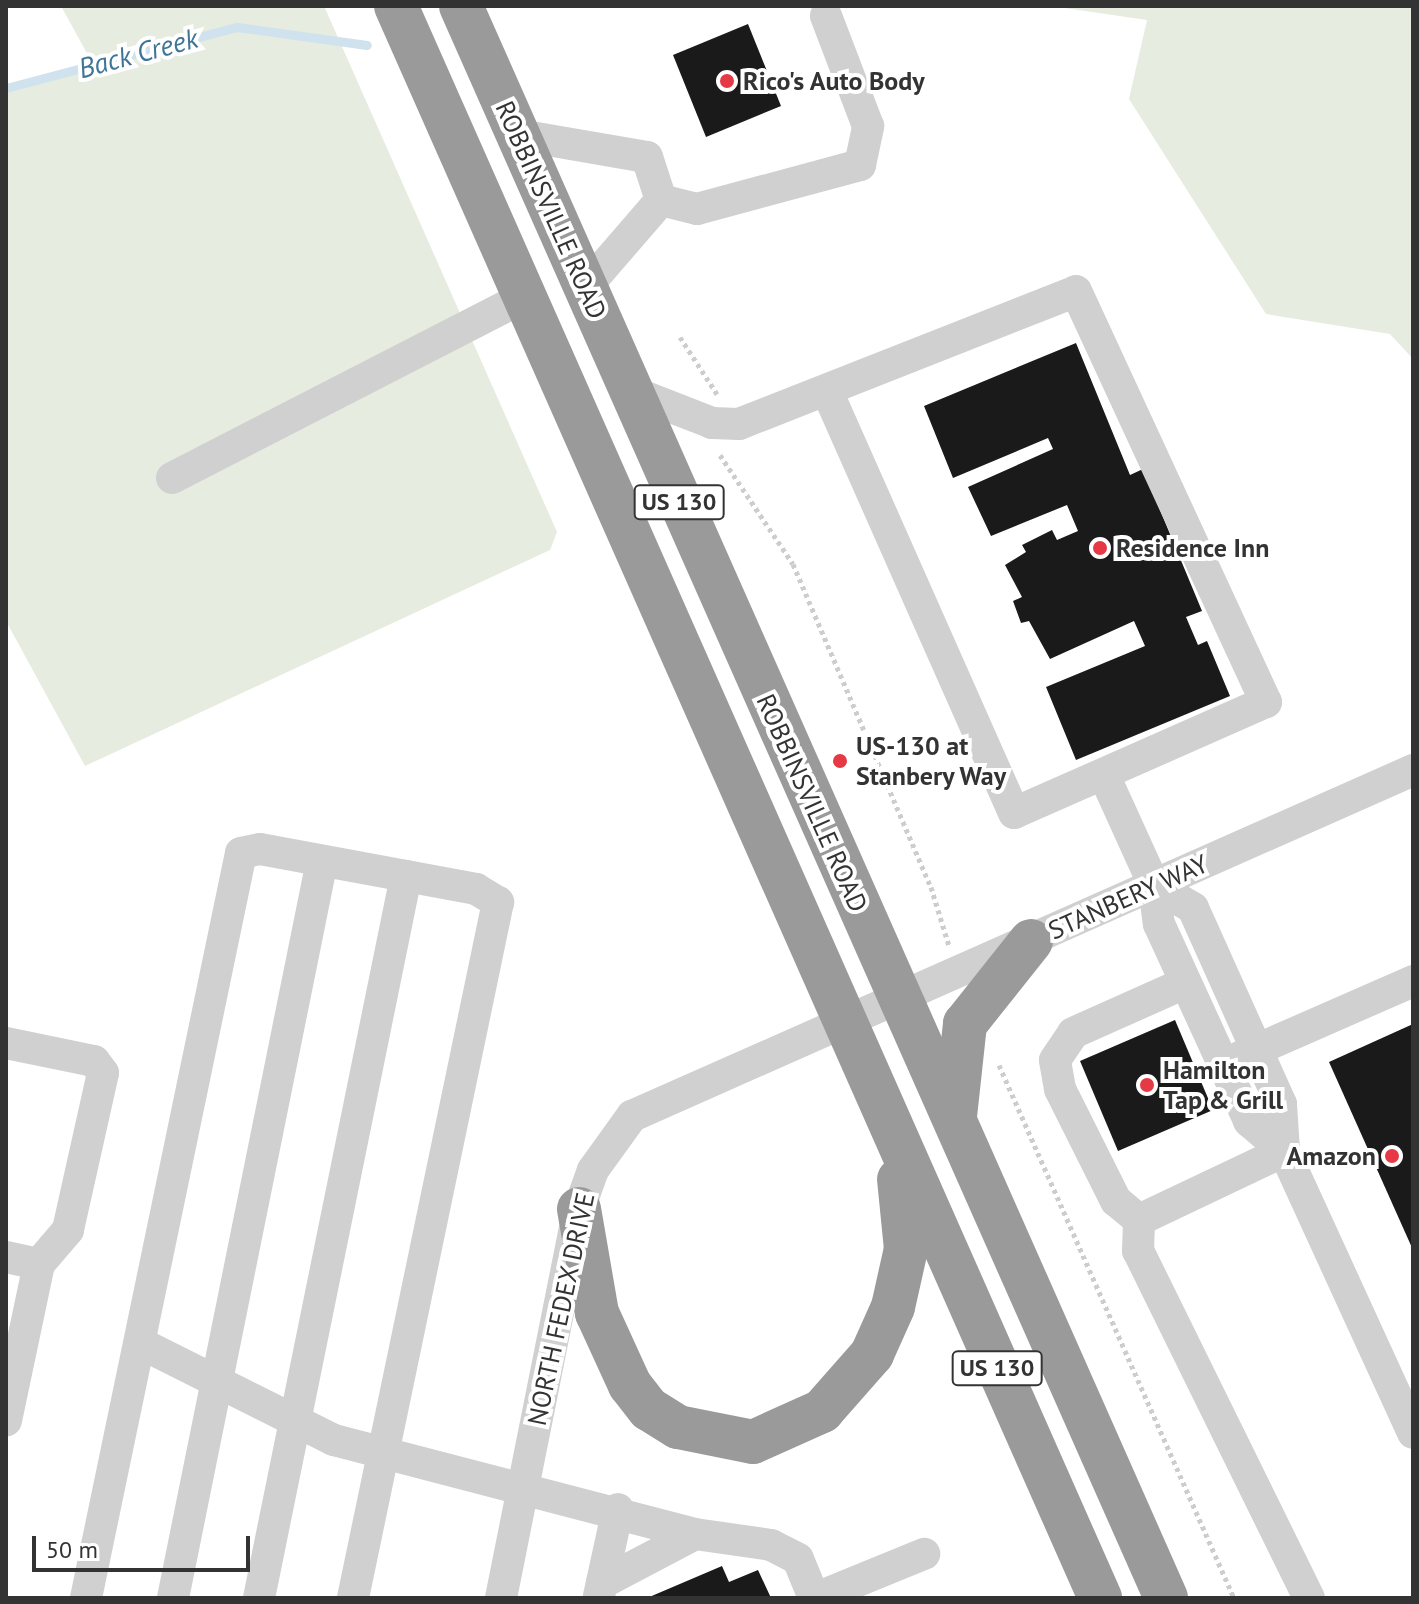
<!DOCTYPE html>
<style>
body{margin:0}
#map{position:relative;width:1419px;height:1604px;overflow:hidden;background:#fff;font-family:"PT Sans",sans-serif}
div>[style]{position:absolute}
.green>*{inset:0;background:#e6ecdf}
.stream>*{height:9px;margin:-4.5px;padding:0 4.5px;transform-origin:4.5px;border-radius:4.5px;background:#cfe2ee}
.building>*{inset:0;background:#1a1a1a}
.path>*{height:5px;margin-top:-2.5px;transform-origin:0;background:repeating-linear-gradient(90deg,#cdcdcd 0 4px,transparent 0 8px)}
.minor>*{height:32px;margin:-16px;padding:0 16px;transform-origin:16px;border-radius:16px;background:#d0d0d0}
.highway>*{height:44px;margin:-22px;padding:0 22px;transform-origin:22px;border-radius:22px;background:#9a9a9a}
.dots>*{width:22px;height:22px;translate:-50% -50%;box-sizing:border-box;border:4px solid #fff;border-radius:50%}
span{translate:-50% -50%;white-space:nowrap;text-align:center;line-height:1.15;-webkit-text-stroke:8px #fff;paint-order:stroke}
.shield-label span{padding:2px 6px;background:#fff;border:2px solid;border-radius:6px;-webkit-text-stroke-width:0}
.shield-label{font-size:24px;color:#333;font-weight:700}
.poi-label{font-size:26px;color:#333;font-weight:700}
.left{translate:0 -50%;text-align:left}
.right{translate:-100% -50%;text-align:right}
.street-label{font-size:26px;color:#333}
.water-label{font-size:28px;color:#3f7597;font-style:italic}
.frame{position:absolute;inset:0;border:8px solid #333;pointer-events:none}
.scale{position:absolute;left:32px;top:1536px;width:218px;height:36px;box-sizing:border-box;border:4px solid #333;border-top:0;padding-left:10px;font-size:24px;line-height:28px;white-space:nowrap;color:#333;-webkit-text-stroke:6px #fff;paint-order:stroke}
</style>
<div id="map">
<div class="green">
<i style="clip-path:polygon(61px 6px,324px 6px,557px 532px,550px 550px,85px 766px,6px 621px,6px 93px,94px 66px)"></i>
<i style="clip-path:polygon(1051px 6px,1413px 6px,1413px 359px,1390px 334px,1266px 314px,1129px 99px,1147px 20px)"></i>
</div>
<div class="stream">
<i style="left:6px;top:88px;width:239px;rotate:-14.8deg"></i>
<i style="left:237px;top:27px;width:131px;rotate:7.9deg"></i>
</div>
<div class="building">
<i style="clip-path:polygon(748px 24px,781px 106px,706px 137px,673px 55px)"></i>
<i style="clip-path:polygon(1076px 343px,1130px 475px,1143px 469px,1202px 611px,1186px 617px,1198px 645px,1207px 641px,1230px 696px,1076px 760px,1046px 687px,1145px 646px,1134px 621px,1050px 659px,1029px 621px,1021px 623px,1013px 601px,1022px 597px,1005px 565px,1026px 552px,1022px 545px,1052px 530px,1057px 540px,1078px 531px,1067px 505px,991px 536px,968px 487px,1053px 449px,1048px 438px,953px 478px,924px 406px)"></i>
<i style="clip-path:polygon(1175px 1020px,1213px 1110px,1118px 1151px,1080px 1061px)"></i>
<i style="clip-path:polygon(1413px 1024px,1413px 1250px,1329px 1062px)"></i>
<i style="clip-path:polygon(722px 1566px,729px 1582px,758px 1570px,771px 1598px,647px 1598px)"></i>
</div>
<div class="path">
<i style="left:680px;top:337px;width:68px;rotate:57deg"></i>
<i style="left:720px;top:455px;width:131px;rotate:56.2deg"></i>
<i style="left:793px;top:564px;width:351px;rotate:66.9deg"></i>
<i style="left:931px;top:887px;width:62px;rotate:73deg"></i>
<i style="left:999px;top:1065px;width:583px;rotate:66.21deg"></i>
</div>
<div class="minor">
<i style="left:519px;top:135px;width:130px;rotate:9.8deg"></i>
<i style="left:647px;top:157px;width:45px;rotate:72deg"></i>
<i style="left:661px;top:200px;width:37px;rotate:14deg"></i>
<i style="left:697px;top:209px;width:169px;rotate:-15.1deg"></i>
<i style="left:860px;top:165px;width:40px;rotate:-78deg"></i>
<i style="left:868px;top:126px;width:118px;rotate:-110.9deg"></i>
<i style="left:585px;top:288px;width:116px;rotate:-49.2deg"></i>
<i style="left:630px;top:391px;width:88px;rotate:21.3deg"></i>
<i style="left:712px;top:423px;width:27px;rotate:2deg"></i>
<i style="left:739px;top:424px;width:362px;rotate:-21.5deg"></i>
<i style="left:1076px;top:291px;width:453px;rotate:65.2deg"></i>
<i style="left:1266px;top:702px;width:275px;rotate:156.2deg"></i>
<i style="left:1014px;top:813px;width:462px;rotate:-113.9deg"></i>
<i style="left:172px;top:478px;width:398px;rotate:-27.2deg"></i>
<i style="left:1104px;top:775px;width:121px;rotate:65.6deg"></i>
<i style="left:1154px;top:885px;width:39px;rotate:83deg"></i>
<i style="left:1159px;top:924px;width:217px;rotate:65.4deg"></i>
<i style="left:1249px;top:1121px;width:46px;rotate:40.6deg"></i>
<i style="left:1284px;top:1151px;width:47px;rotate:-93.7deg"></i>
<i style="left:1281px;top:1104px;width:215px;rotate:-114.2deg"></i>
<i style="left:1193px;top:908px;width:45px;rotate:-149.5deg"></i>
<i style="left:6px;top:1043px;width:90px;rotate:11.6deg"></i>
<i style="left:94px;top:1061px;width:15px;rotate:53deg"></i>
<i style="left:103px;top:1073px;width:161px;rotate:102.6deg"></i>
<i style="left:68px;top:1230px;width:45px;rotate:130.5deg"></i>
<i style="left:39px;top:1264px;width:160px;rotate:101.9deg"></i>
<i style="left:1240px;top:1057px;width:189px;rotate:-23.7deg"></i>
<i style="left:1139px;top:1220px;width:30px;rotate:-140deg"></i>
<i style="left:1116px;top:1201px;width:125px;rotate:-116.6deg"></i>
<i style="left:1060px;top:1089px;width:29px;rotate:-100deg"></i>
<i style="left:1055px;top:1060px;width:32px;rotate:-56deg"></i>
<i style="left:1073px;top:1033px;width:123px;rotate:-24.1deg"></i>
<i style="left:6px;top:1257px;width:34px;rotate:12deg"></i>
<i style="left:140px;top:1343px;width:217px;rotate:26.6deg"></i>
<i style="left:334px;top:1440px;width:373px;rotate:14.6deg"></i>
<i style="left:695px;top:1534px;width:77px;rotate:8.2deg"></i>
<i style="left:771px;top:1545px;width:30px;rotate:27deg"></i>
<i style="left:798px;top:1559px;width:42px;rotate:67.7deg"></i>
<i style="left:602px;top:1583px;width:105px;rotate:-27.8deg"></i>
<i style="left:599px;top:1596px;width:89px;rotate:-77.7deg"></i>
<i style="left:86px;top:1598px;width:761px;rotate:-78.25deg"></i>
<i style="left:241px;top:853px;width:19px;rotate:-12deg"></i>
<i style="left:260px;top:849px;width:220px;rotate:10.5deg"></i>
<i style="left:476px;top:889px;width:26px;rotate:31deg"></i>
<i style="left:498px;top:902px;width:711px;rotate:101.77deg"></i>
<i style="left:173px;top:1598px;width:752px;rotate:-78.57deg"></i>
<i style="left:259px;top:1598px;width:737px;rotate:-78.49deg"></i>
<i style="left:501px;top:1598px;width:397px;rotate:-78.7deg"></i>
<i style="left:579px;top:1209px;width:41px;rotate:-70.3deg"></i>
<i style="left:593px;top:1170px;width:67px;rotate:-54.2deg"></i>
<i style="left:632px;top:1116px;width:854px;rotate:-23.89deg"></i>
<i style="left:816px;top:1598px;width:117px;rotate:-22.2deg"></i>
<i style="left:1309px;top:1598px;width:387px;rotate:-116.2deg"></i>
<i style="left:1138px;top:1251px;width:31px;rotate:-88deg"></i>
<i style="left:1139px;top:1220px;width:161px;rotate:-25.4deg"></i>
<i style="left:1284px;top:1151px;width:310px;rotate:65.4deg"></i>
</div>
<div class="highway">
<i style="left:396px;top:6px;width:1741px;rotate:66.14deg"></i>
<i style="left:461px;top:6px;width:1741px;rotate:66.11deg"></i>
<i style="left:955px;top:1116px;width:93px;rotate:-83.8deg"></i>
<i style="left:965px;top:1024px;width:106px;rotate:-51.5deg"></i>
<i style="left:579px;top:1209px;width:106px;rotate:80.2deg"></i>
<i style="left:597px;top:1313px;width:79px;rotate:65.4deg"></i>
<i style="left:630px;top:1385px;width:31px;rotate:52deg"></i>
<i style="left:649px;top:1409px;width:34px;rotate:32deg"></i>
<i style="left:678px;top:1427px;width:76px;rotate:11.3deg"></i>
<i style="left:753px;top:1442px;width:76px;rotate:-24.2deg"></i>
<i style="left:822px;top:1411px;width:76px;rotate:-48.7deg"></i>
<i style="left:872px;top:1354px;width:51px;rotate:-65.9deg"></i>
<i style="left:893px;top:1307px;width:59px;rotate:-77.4deg"></i>
<i style="left:906px;top:1249px;width:70px;rotate:-95.7deg"></i>
</div>
<div class="dots">
<i style="left:727px;top:81px;background:#e63946"></i>
<i style="left:1100px;top:548px;background:#e63946"></i>
<i style="left:840px;top:761px;background:#e63946"></i>
<i style="left:1147px;top:1085px;background:#e63946"></i>
<i style="left:1392px;top:1156px;background:#e63946"></i>
</div>
<div class="shield-label">
<span style="left:679px;top:502px">US 130</span>
<span style="left:997px;top:1368px">US 130</span>
</div>
<div class="poi-label">
<span class="left" style="left:743px;top:81px">Rico's Auto Body</span>
<span class="left" style="left:1116px;top:548px">Residence Inn</span>
<span class="left" style="left:856px;top:761px">US-130 at<br>Stanbery Way</span>
<span class="left" style="left:1163px;top:1085px">Hamilton<br>Tap &amp; Grill</span>
<span class="right" style="left:1376px;top:1156px">Amazon</span>
</div>
<div class="street-label">
<span style="left:551px;top:210px;rotate:66deg">ROBBINSVILLE ROAD</span>
<span style="left:812px;top:803px;rotate:66deg">ROBBINSVILLE ROAD</span>
<span style="left:1128px;top:897px;rotate:-24deg">STANBERY WAY</span>
<span style="left:561px;top:1309px;rotate:-78deg">NORTH FEDEX DRIVE</span>
</div>
<div class="water-label">
<span style="left:138px;top:53px;rotate:-15deg">Back Creek</span>
</div>
<div class="frame"></div>
<div class="scale">50 m</div>
</div>
